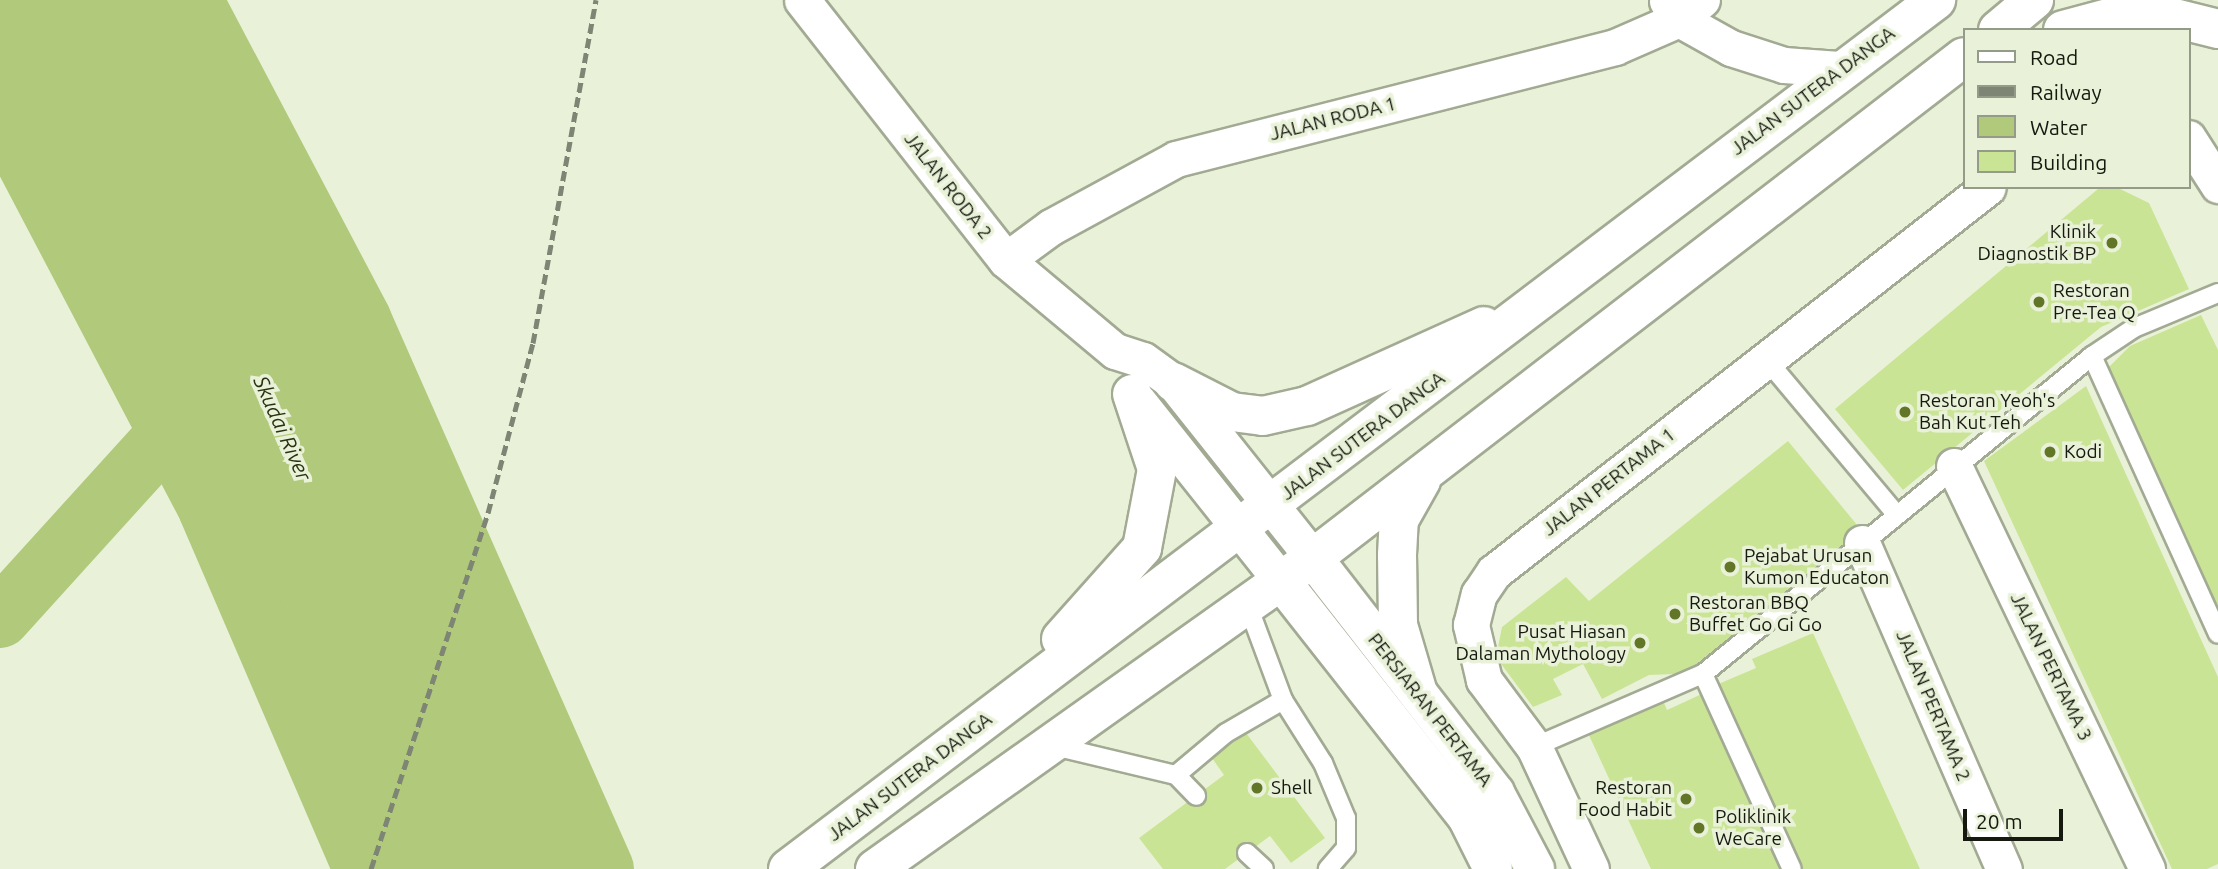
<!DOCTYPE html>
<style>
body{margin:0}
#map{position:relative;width:2218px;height:869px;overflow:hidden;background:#e9f2d9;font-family:Ubuntu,sans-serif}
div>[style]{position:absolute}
.water>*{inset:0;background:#b0c97b}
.river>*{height:60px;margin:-30px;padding:0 30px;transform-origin:30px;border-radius:30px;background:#b0c97b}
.building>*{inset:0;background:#cae495}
.roads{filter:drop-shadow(2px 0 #a2aa93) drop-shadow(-2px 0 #a2aa93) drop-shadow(0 2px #a2aa93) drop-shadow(0 -2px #a2aa93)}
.service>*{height:18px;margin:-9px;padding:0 9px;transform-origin:9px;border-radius:9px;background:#fff}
.minor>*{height:35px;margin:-17.5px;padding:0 17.5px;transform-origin:17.5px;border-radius:17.5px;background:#fff}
.tertiary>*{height:38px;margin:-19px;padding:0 19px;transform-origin:19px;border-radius:19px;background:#fff}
.primary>*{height:38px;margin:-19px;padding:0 19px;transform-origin:19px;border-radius:19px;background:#fff}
.rail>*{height:5px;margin-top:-2.5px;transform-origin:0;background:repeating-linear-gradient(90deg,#7f8574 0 10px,transparent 0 15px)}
.dots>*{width:19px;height:19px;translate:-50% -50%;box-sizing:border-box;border:4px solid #e9f2d9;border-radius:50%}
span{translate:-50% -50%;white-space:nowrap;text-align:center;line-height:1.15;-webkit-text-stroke:7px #e9f2d9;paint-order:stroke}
.street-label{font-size:19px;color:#161910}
.poi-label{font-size:19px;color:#161910}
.right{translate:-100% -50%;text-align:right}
.left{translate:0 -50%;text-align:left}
.water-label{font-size:21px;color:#283211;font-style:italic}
.legend{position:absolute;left:1963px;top:28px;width:228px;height:161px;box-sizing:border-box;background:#e9f2d9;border:2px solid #959b89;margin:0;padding:9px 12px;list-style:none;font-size:21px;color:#161910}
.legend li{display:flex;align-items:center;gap:14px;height:35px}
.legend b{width:35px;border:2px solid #959b89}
.scale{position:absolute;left:1963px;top:809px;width:100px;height:32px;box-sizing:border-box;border:4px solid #161910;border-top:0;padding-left:9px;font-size:21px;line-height:24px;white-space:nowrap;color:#161910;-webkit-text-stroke:5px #e9f2d9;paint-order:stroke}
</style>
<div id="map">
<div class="water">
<i style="clip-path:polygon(0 0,193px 0,361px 319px,604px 869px,363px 869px,208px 509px,0 112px)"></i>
</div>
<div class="river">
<i style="left:193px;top:0;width:361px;rotate:62.2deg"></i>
<i style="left:361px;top:319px;width:601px;rotate:66.16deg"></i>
<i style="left:0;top:112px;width:448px;rotate:62.3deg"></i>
<i style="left:208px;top:509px;width:392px;rotate:66.7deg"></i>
<i style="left:0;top:618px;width:250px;rotate:-47.8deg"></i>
<i style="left:168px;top:433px;width:37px;rotate:-33deg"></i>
</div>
<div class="building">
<i style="clip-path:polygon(2116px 187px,2149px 203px,2189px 289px,2101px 327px,1903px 490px,1835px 409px,2098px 189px)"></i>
<i style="clip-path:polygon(2201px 315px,2218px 350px,2218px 608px,2108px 368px,2130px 346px)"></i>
<i style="clip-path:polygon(2086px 386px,2218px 677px,2218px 864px,2207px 869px,2172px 869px,1984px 461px)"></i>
<i style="clip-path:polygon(1788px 441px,1867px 537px,1700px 673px,1649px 675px,1602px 699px,1583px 664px,1553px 679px,1562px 695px,1533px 707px,1496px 657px,1502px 627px,1566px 577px,1589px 601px)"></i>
<i style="clip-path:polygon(1813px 633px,1920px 869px,1799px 869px,1716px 685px,1756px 668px,1752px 659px)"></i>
<i style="clip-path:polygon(1704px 693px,1785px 869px,1651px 869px,1587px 731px,1661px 696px,1667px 710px)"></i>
<i style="clip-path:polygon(1246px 733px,1325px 838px,1291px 863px,1270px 836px,1225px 869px,1163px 869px,1139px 838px,1224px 775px,1212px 758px)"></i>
</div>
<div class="roads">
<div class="service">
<i style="left:2092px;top:356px;width:305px;rotate:65.6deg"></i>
<i style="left:1766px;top:359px;width:202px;rotate:50deg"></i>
<i style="left:1703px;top:674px;width:214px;rotate:65.5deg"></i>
<i style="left:1283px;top:700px;width:75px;rotate:57.6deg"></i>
<i style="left:1323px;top:763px;width:60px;rotate:67.3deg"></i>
<i style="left:1346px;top:818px;width:30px;rotate:90deg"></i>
<i style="left:1346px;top:848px;width:28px;rotate:131deg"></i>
<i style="left:1054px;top:746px;width:125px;rotate:13.4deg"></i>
<i style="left:1176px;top:775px;width:65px;rotate:-40deg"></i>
<i style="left:1226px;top:733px;width:66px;rotate:-30.1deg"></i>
<i style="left:1283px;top:700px;width:100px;rotate:-110.4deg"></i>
<i style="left:1534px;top:747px;width:184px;rotate:-23.4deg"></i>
<i style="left:1703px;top:674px;width:502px;rotate:-39.27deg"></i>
<i style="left:2092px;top:356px;width:50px;rotate:-33.7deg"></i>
<i style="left:2134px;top:328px;width:91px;rotate:-22.6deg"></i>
<i style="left:1176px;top:775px;width:29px;rotate:46deg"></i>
<i style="left:1247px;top:853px;width:23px;rotate:43deg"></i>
</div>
<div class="minor">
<i style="left:802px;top:0;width:330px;rotate:51.9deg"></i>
<i style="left:1006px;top:260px;width:142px;rotate:39.9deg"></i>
<i style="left:1115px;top:351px;width:29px;rotate:18deg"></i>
<i style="left:1143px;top:360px;width:37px;rotate:36deg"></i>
<i style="left:1173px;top:382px;width:225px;rotate:51.5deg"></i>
<i style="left:1667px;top:1px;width:22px;rotate:56deg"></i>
<i style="left:1679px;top:19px;width:60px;rotate:29.1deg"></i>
<i style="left:1731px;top:48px;width:56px;rotate:17.8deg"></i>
<i style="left:1784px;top:65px;width:55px;rotate:4.2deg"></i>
<i style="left:2188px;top:138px;width:56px;rotate:57.4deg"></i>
<i style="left:1006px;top:260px;width:56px;rotate:-36.3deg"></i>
<i style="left:1051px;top:227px;width:142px;rotate:-28.5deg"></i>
<i style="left:1176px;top:159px;width:453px;rotate:-14.3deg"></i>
<i style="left:1615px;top:47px;width:70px;rotate:-23.6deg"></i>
<i style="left:1679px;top:19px;width:30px;rotate:-40deg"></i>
<i style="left:1138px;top:401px;width:231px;rotate:51.5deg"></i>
<i style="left:1954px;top:466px;width:447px;rotate:64.4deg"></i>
<i style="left:1862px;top:543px;width:356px;rotate:66.5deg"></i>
<i style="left:1591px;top:869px;width:135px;rotate:-115deg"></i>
<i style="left:1534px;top:747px;width:84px;rotate:-126.7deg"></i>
<i style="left:1484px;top:680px;width:57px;rotate:-103.3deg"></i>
<i style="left:1471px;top:625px;width:32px;rotate:-76deg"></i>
<i style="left:1479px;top:594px;width:27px;rotate:-56deg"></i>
<i style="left:1494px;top:572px;width:626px;rotate:-37.93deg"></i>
</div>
<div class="tertiary">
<i style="left:2063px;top:30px;width:58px;rotate:-15deg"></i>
<i style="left:2119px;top:15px;width:39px;rotate:-1deg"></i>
<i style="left:2158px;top:14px;width:62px;rotate:14deg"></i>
<i style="left:1313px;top:558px;width:297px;rotate:52.2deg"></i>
<i style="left:1495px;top:793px;width:86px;rotate:62.2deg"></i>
<i style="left:1282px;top:582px;width:299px;rotate:51.8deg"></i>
<i style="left:1467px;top:817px;width:58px;rotate:63.4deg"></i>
</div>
<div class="primary">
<i style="left:1998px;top:30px;width:47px;rotate:-39.8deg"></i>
<i style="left:1173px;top:382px;width:66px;rotate:27deg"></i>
<i style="left:1232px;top:412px;width:31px;rotate:7deg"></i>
<i style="left:1263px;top:416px;width:45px;rotate:-12.8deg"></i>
<i style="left:1307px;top:406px;width:194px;rotate:-24.3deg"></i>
<i style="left:1061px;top:639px;width:122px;rotate:-48.3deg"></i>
<i style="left:1142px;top:548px;width:80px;rotate:-79.2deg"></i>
<i style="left:1157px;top:469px;width:79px;rotate:-108.4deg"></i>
<i style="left:1418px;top:693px;width:71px;rotate:-106.4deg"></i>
<i style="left:1398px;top:625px;width:70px;rotate:-90.8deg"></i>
<i style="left:1397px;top:555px;width:35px;rotate:-87deg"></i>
<i style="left:1399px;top:520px;width:45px;rotate:-60.6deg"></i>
<i style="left:788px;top:869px;width:1440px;rotate:-37.12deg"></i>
<i style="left:875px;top:869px;width:537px;rotate:-35.38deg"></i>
<i style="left:1313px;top:558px;width:821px;rotate:-37.58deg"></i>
</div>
</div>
<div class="rail">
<i style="left:371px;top:869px;width:375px;rotate:-71.8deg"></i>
<i style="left:488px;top:513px;width:176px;rotate:-75.2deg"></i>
<i style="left:533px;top:343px;width:349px;rotate:-79.6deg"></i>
</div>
<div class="dots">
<i style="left:2112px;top:243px;background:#617627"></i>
<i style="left:2039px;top:302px;background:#617627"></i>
<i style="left:1905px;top:412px;background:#617627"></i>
<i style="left:2050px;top:452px;background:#617627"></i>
<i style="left:1730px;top:567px;background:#617627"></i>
<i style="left:1675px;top:614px;background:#617627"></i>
<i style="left:1640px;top:643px;background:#617627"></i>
<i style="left:1257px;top:788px;background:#617627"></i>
<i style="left:1686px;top:799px;background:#617627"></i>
<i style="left:1699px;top:828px;background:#617627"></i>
</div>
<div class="street-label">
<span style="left:1813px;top:91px;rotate:-37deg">JALAN SUTERA DANGA</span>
<span style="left:1333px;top:119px;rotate:-14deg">JALAN RODA 1</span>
<span style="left:948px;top:186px;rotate:52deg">JALAN RODA 2</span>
<span style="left:1363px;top:436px;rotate:-37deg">JALAN SUTERA DANGA</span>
<span style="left:1609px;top:482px;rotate:-38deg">JALAN PERTAMA 1</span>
<span style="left:2051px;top:667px;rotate:64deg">JALAN PERTAMA 3</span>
<span style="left:1933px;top:706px;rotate:67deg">JALAN PERTAMA 2</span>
<span style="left:1430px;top:710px;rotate:52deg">PERSIARAN PERTAMA</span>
<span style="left:910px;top:777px;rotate:-37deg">JALAN SUTERA DANGA</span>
</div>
<div class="poi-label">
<span class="right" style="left:2096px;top:243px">Klinik<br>Diagnostik BP</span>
<span class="left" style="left:2053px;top:302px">Restoran<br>Pre-Tea Q</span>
<span class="left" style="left:1919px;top:412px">Restoran Yeoh's<br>Bah Kut Teh</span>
<span class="left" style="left:2064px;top:452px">Kodi</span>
<span class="left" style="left:1744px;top:567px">Pejabat Urusan<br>Kumon Educaton</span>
<span class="left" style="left:1689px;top:614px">Restoran BBQ<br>Buffet Go Gi Go</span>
<span class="right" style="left:1626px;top:643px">Pusat Hiasan<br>Dalaman Mythology</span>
<span class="left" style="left:1271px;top:788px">Shell</span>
<span class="right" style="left:1672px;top:799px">Restoran<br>Food Habit</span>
<span class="left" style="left:1715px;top:828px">Poliklinik<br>WeCare</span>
</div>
<div class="water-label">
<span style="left:283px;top:428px;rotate:66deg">Skudai River</span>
</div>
<ul class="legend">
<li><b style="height:9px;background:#fff"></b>Road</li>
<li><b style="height:9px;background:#7f8574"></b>Railway</li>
<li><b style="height:19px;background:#b0c97b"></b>Water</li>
<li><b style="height:19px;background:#cae495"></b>Building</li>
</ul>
<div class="scale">20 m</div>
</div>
